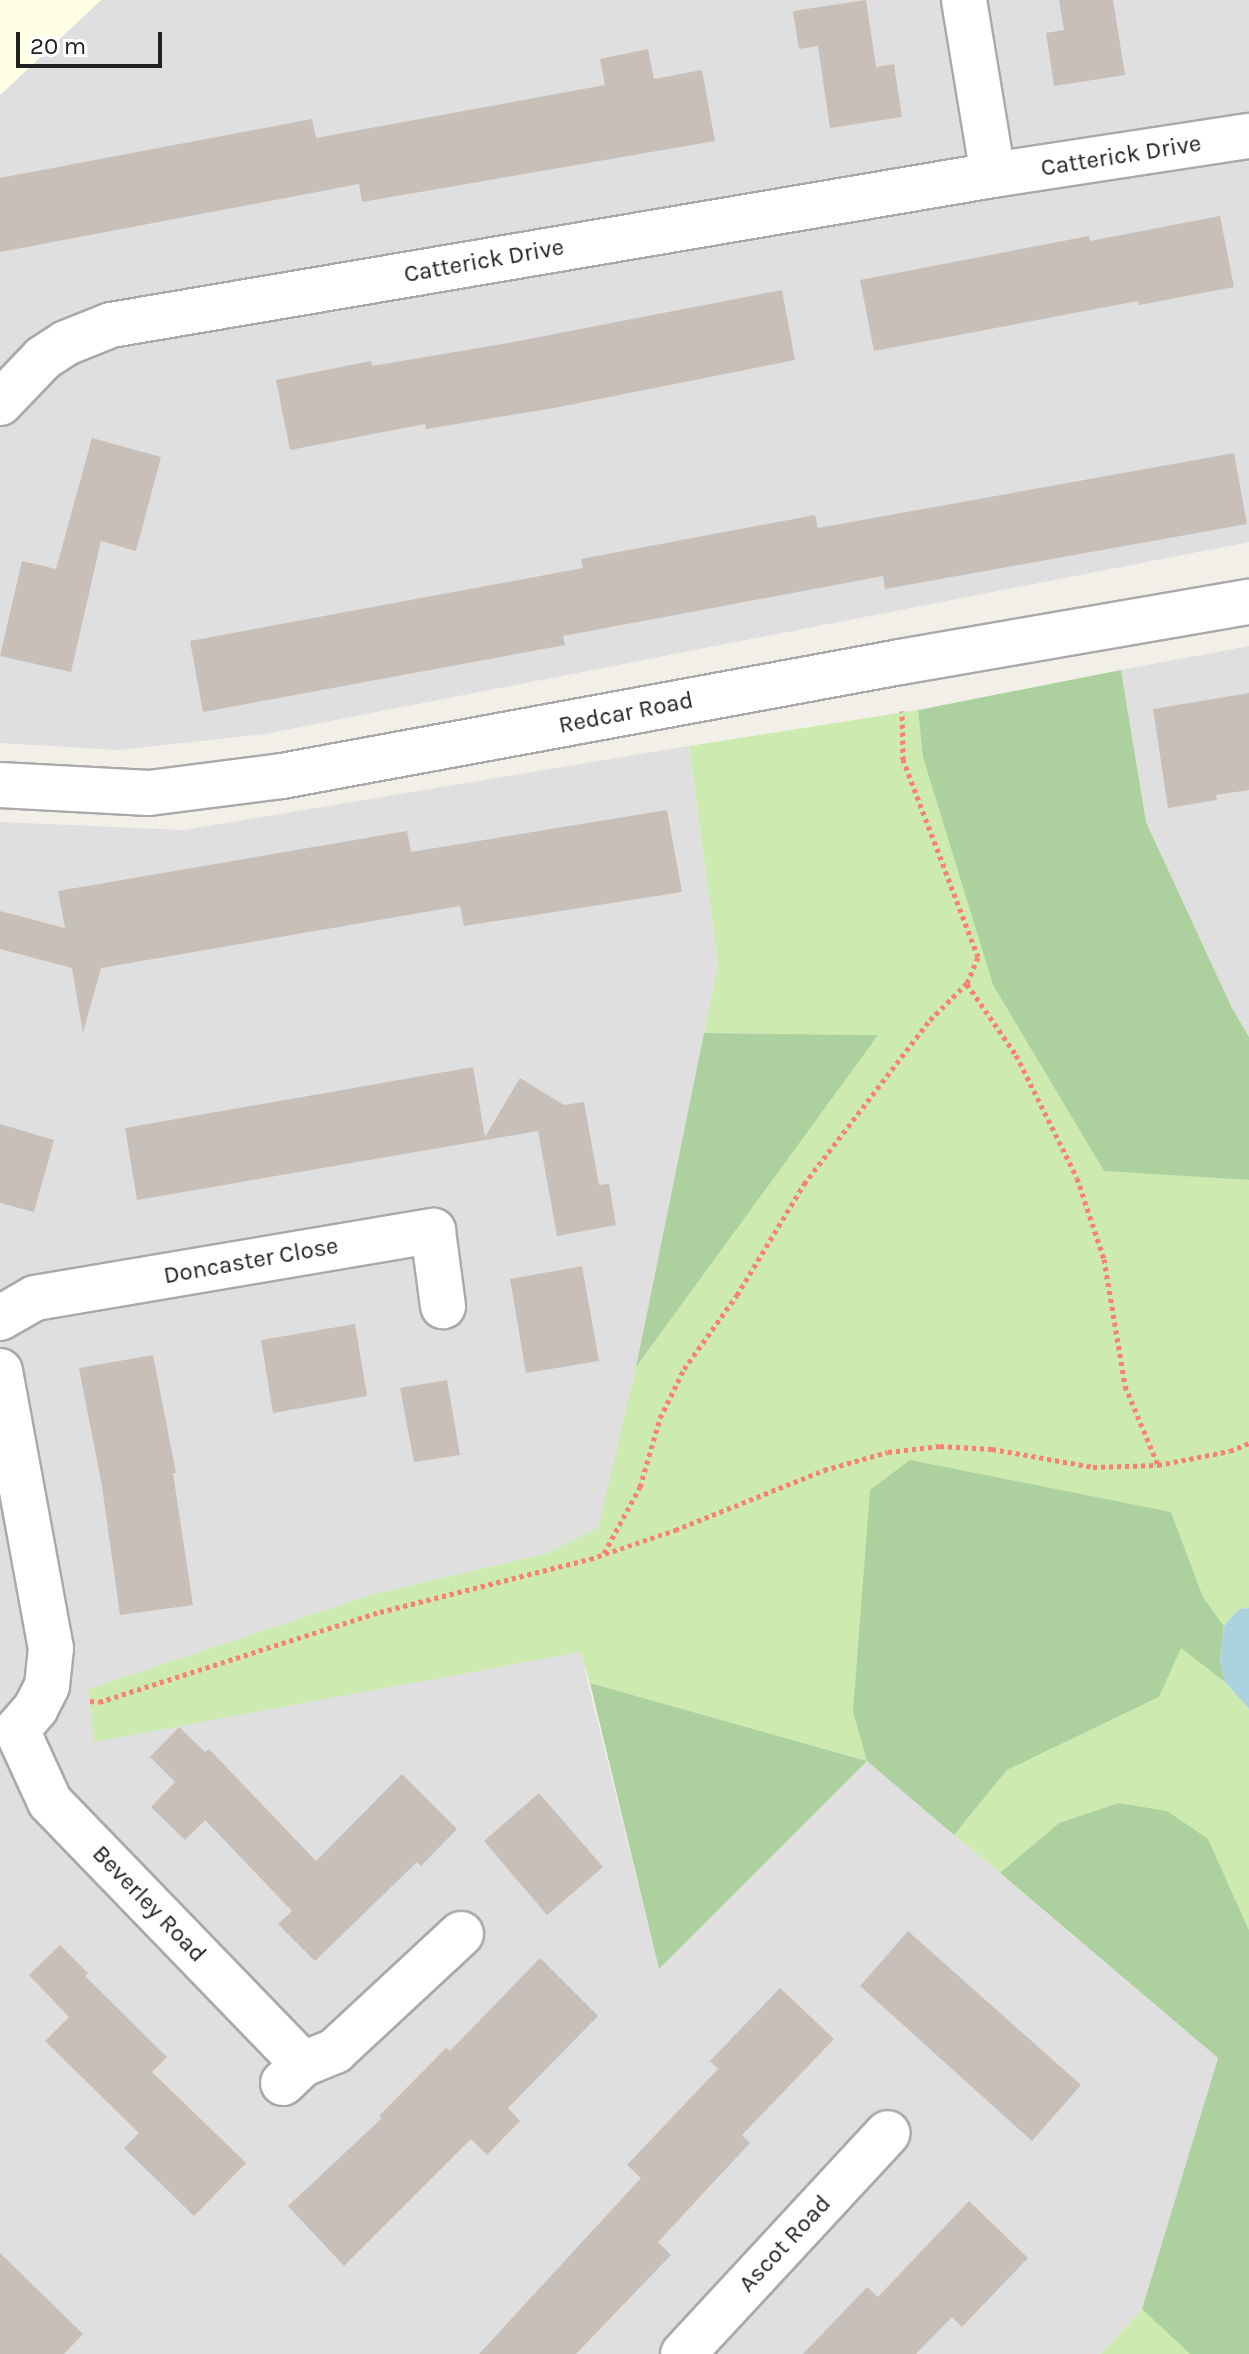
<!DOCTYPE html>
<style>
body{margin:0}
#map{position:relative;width:1249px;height:2354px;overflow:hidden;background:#f2efe9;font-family:Karla,sans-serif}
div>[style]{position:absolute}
.residential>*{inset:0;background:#e0dfdf}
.education>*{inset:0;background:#ffffe5}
.grass>*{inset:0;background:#cdebb0}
.forest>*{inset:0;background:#add19e}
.water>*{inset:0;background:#aad3df}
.building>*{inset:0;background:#c7bfb8}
.path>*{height:5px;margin-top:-2.5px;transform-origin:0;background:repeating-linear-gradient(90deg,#fa8072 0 4px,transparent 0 8px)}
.roads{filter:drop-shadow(2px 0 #a9a9a9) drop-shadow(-2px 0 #a9a9a9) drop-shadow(0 2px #a9a9a9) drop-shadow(0 -2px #a9a9a9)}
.street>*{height:44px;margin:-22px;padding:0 22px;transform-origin:22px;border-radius:22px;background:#fff}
span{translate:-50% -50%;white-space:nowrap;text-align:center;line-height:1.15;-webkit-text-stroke:6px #fff;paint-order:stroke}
.street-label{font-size:24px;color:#222}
.scale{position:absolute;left:16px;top:32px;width:146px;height:36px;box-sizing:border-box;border:4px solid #222;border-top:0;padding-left:10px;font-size:24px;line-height:28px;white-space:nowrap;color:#222;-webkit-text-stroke:6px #fff;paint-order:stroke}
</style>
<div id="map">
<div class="residential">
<i style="clip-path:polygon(101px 0,1249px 0,1249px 542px,264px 734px,118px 750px,0 743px,0 95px)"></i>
<i style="clip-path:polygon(1249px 646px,1249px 1037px,1232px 1008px,1146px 822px,1121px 670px)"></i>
<i style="clip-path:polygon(689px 746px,718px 965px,636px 1367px,599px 1528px,548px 1553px,374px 1594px,180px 1722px,580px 1651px,659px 1969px,867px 1761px,1218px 2058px,1142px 2309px,1101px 2354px,0 2354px,0 822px,184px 830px)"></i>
</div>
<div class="education">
<i style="clip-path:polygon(0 0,101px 0,0 95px)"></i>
</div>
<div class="grass">
<i style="clip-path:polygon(918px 710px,924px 757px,993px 985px,1104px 1170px,1249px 1180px,1249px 1608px,1239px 1609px,1224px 1626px,1203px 1597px,1171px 1512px,853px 1711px,867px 1761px,590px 1683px,580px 1652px,94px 1742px,88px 1689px,374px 1594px,548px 1553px,598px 1528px,636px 1367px,877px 1035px,704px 1033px,718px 965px,689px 746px)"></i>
<i style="clip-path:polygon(1181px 1647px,1225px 1682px,1249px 1709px,1249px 1930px,1208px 1839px,1118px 1803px,1059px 1823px,1000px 1873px,954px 1835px,1007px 1770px,1159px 1697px)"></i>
<i style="clip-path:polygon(1142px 2309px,1190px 2354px,1101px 2354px)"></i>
</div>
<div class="forest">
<i style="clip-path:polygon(1121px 670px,1146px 822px,1232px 1008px,1249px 1037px,1249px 1180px,1104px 1171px,993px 985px,923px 757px,918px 710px)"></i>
<i style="clip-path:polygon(704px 1033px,878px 1035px,636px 1367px)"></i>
<i style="clip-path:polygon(910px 1460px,1171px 1512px,1203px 1597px,1224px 1626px,1220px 1661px,1225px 1682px,1181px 1648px,1159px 1697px,1007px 1770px,954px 1835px,867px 1761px,659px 1969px,590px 1683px,867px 1761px,853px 1712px,870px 1490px)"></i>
<i style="clip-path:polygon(1118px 1803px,1167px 1811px,1208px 1839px,1249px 1930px,1249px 2354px,1190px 2354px,1142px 2309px,1218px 2058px,1000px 1873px,1059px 1823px)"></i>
</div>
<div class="water">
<i style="clip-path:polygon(1249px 1608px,1249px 1709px,1225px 1682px,1220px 1661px,1224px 1626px,1239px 1609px)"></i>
</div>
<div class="building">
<i style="clip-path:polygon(866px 0,876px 67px,894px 64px,902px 117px,830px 128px,818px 46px,799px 49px,793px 11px)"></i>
<i style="clip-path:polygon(1059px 0,1113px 0,1125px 75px,1054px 86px,1046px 33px,1064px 30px)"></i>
<i style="clip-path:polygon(648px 49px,654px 79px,702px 70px,715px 141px,362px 202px,359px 184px,0 252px,0 178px,312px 119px,316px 138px,605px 85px,600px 59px)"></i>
<i style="clip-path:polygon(1220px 216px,1234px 287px,1139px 305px,1138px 301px,874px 351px,860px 280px,1089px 236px,1090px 241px)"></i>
<i style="clip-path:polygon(782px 290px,795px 360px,554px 408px,426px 429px,425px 424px,290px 450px,276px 380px,371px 361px,372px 366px,508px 343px)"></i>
<i style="clip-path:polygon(92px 438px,161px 457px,136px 551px,101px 541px,71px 672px,0 656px,22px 561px,56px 569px)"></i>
<i style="clip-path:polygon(1234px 453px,1247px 524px,885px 589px,883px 576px,563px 636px,565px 645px,203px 712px,190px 641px,583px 568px,581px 559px,815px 515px,818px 528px)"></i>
<i style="clip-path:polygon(1249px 693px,1249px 790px,1216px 795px,1217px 800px,1168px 808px,1153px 709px)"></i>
<i style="clip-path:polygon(667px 810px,682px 892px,464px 926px,460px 906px,101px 968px,83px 1033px,72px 968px,0 949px,0 911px,65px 928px,58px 891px,407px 831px,411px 852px)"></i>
<i style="clip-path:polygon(473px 1067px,485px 1137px,520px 1078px,564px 1105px,584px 1102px,599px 1185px,609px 1184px,616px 1225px,557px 1236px,538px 1131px,137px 1200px,125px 1128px)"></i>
<i style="clip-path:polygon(0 1124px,54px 1140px,34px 1212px,0 1203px)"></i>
<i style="clip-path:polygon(582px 1266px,599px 1361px,526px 1373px,510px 1279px)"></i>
<i style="clip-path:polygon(355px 1324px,367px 1396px,273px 1413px,261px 1340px)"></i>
<i style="clip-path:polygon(153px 1355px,176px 1473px,173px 1473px,193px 1605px,120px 1615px,102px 1486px,79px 1368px)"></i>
<i style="clip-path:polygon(447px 1380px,460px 1455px,414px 1462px,400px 1388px)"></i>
<i style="clip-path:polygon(179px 1727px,205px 1752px,209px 1749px,316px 1861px,402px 1774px,457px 1829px,421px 1866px,417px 1862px,315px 1961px,278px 1924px,292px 1911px,205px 1820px,185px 1840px,151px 1807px,175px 1782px,150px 1757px)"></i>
<i style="clip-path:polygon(539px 1793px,603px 1867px,547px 1915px,484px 1841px)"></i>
<i style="clip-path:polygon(908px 1931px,1081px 2085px,1032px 2141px,860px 1986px)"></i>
<i style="clip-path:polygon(60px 1945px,88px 1973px,85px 1976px,167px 2057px,152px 2072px,246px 2163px,194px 2216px,124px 2148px,139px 2133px,45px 2041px,69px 2017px,29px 1975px)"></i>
<i style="clip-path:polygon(540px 1958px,598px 2016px,508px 2108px,520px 2121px,487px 2155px,471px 2139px,344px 2266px,288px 2206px,382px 2118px,379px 2116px,446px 2048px,450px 2051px)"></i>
<i style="clip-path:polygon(780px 1988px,834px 2039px,742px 2135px,750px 2143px,658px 2242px,671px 2255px,576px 2354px,479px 2354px,641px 2178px,627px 2165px,718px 2069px,710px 2061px)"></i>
<i style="clip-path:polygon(969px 2201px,1028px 2258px,962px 2327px,952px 2317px,916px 2354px,803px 2354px,867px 2287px,878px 2297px)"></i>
<i style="clip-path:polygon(0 2253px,83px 2334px,64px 2354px,0 2354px)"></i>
</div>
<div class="path">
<i style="left:967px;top:984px;width:86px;rotate:55.4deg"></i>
<i style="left:1016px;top:1055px;width:137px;rotate:63.6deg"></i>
<i style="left:1077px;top:1178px;width:85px;rotate:71.6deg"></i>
<i style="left:1104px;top:1259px;width:129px;rotate:80.6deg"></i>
<i style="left:1125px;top:1386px;width:86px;rotate:67.3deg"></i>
<i style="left:604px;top:1553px;width:75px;rotate:-61.4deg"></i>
<i style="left:640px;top:1487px;width:72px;rotate:-73.8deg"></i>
<i style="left:660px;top:1418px;width:55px;rotate:-63.9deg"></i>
<i style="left:684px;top:1369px;width:91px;rotate:-54.4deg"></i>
<i style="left:737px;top:1295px;width:130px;rotate:-58.9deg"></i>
<i style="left:804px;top:1184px;width:207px;rotate:-52.5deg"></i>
<i style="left:930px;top:1020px;width:52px;rotate:-45deg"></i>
<i style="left:967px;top:983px;width:28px;rotate:-67deg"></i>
<i style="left:978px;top:957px;width:211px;rotate:-110.8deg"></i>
<i style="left:903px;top:760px;width:49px;rotate:-91.2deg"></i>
<i style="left:90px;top:1701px;width:9px;rotate:6deg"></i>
<i style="left:99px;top:1702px;width:295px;rotate:-17.8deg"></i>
<i style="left:380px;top:1612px;width:217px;rotate:-14.2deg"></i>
<i style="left:590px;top:1559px;width:90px;rotate:-18.8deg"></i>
<i style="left:675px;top:1530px;width:161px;rotate:-21.9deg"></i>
<i style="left:824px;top:1470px;width:66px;rotate:-15.7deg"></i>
<i style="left:888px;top:1452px;width:52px;rotate:-6.6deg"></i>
<i style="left:940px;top:1446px;width:52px;rotate:3.3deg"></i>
<i style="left:992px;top:1449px;width:103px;rotate:10.1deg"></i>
<i style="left:1093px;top:1467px;width:65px;rotate:-1.8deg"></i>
<i style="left:1158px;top:1465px;width:73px;rotate:-11deg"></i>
<i style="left:1230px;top:1451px;width:21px;rotate:-23deg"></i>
</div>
<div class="roads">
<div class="street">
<i style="left:964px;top:0;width:177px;rotate:80.6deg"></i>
<i style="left:0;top:403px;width:62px;rotate:-46.3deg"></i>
<i style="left:43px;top:358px;width:27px;rotate:-33deg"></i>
<i style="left:66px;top:343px;width:48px;rotate:-21.8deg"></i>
<i style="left:111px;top:325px;width:895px;rotate:-9.65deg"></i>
<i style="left:993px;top:175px;width:259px;rotate:-8.7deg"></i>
<i style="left:0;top:785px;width:149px;rotate:3.1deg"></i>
<i style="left:149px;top:793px;width:134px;rotate:-7.3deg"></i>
<i style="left:282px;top:776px;width:628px;rotate:-10.45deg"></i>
<i style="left:900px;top:662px;width:354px;rotate:-9.8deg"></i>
<i style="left:0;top:1318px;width:40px;rotate:-29.7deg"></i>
<i style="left:35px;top:1298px;width:404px;rotate:-9.6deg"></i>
<i style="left:433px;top:1231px;width:76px;rotate:82.4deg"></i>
<i style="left:0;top:1371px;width:282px;rotate:79.6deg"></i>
<i style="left:51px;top:1648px;width:38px;rotate:96deg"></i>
<i style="left:47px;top:1686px;width:25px;rotate:117deg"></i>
<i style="left:36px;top:1708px;width:29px;rotate:131deg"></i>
<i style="left:17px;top:1730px;width:79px;rotate:65.4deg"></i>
<i style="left:50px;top:1802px;width:364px;rotate:46deg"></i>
<i style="left:283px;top:2083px;width:28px;rotate:-44deg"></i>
<i style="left:303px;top:2064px;width:35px;rotate:-22deg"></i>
<i style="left:335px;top:2051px;width:172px;rotate:-42.9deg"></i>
<i style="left:683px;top:2354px;width:301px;rotate:-47.2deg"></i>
</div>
</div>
<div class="street-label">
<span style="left:1121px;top:156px;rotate:-9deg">Catterick Drive</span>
<span style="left:484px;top:261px;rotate:-10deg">Catterick Drive</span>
<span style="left:626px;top:713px;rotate:-11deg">Redcar Road</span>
<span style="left:251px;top:1261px;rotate:-10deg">Doncaster Close</span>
<span style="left:149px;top:1904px;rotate:46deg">Beverley Road</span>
<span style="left:785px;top:2244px;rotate:-47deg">Ascot Road</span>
</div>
<div class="scale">20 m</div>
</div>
